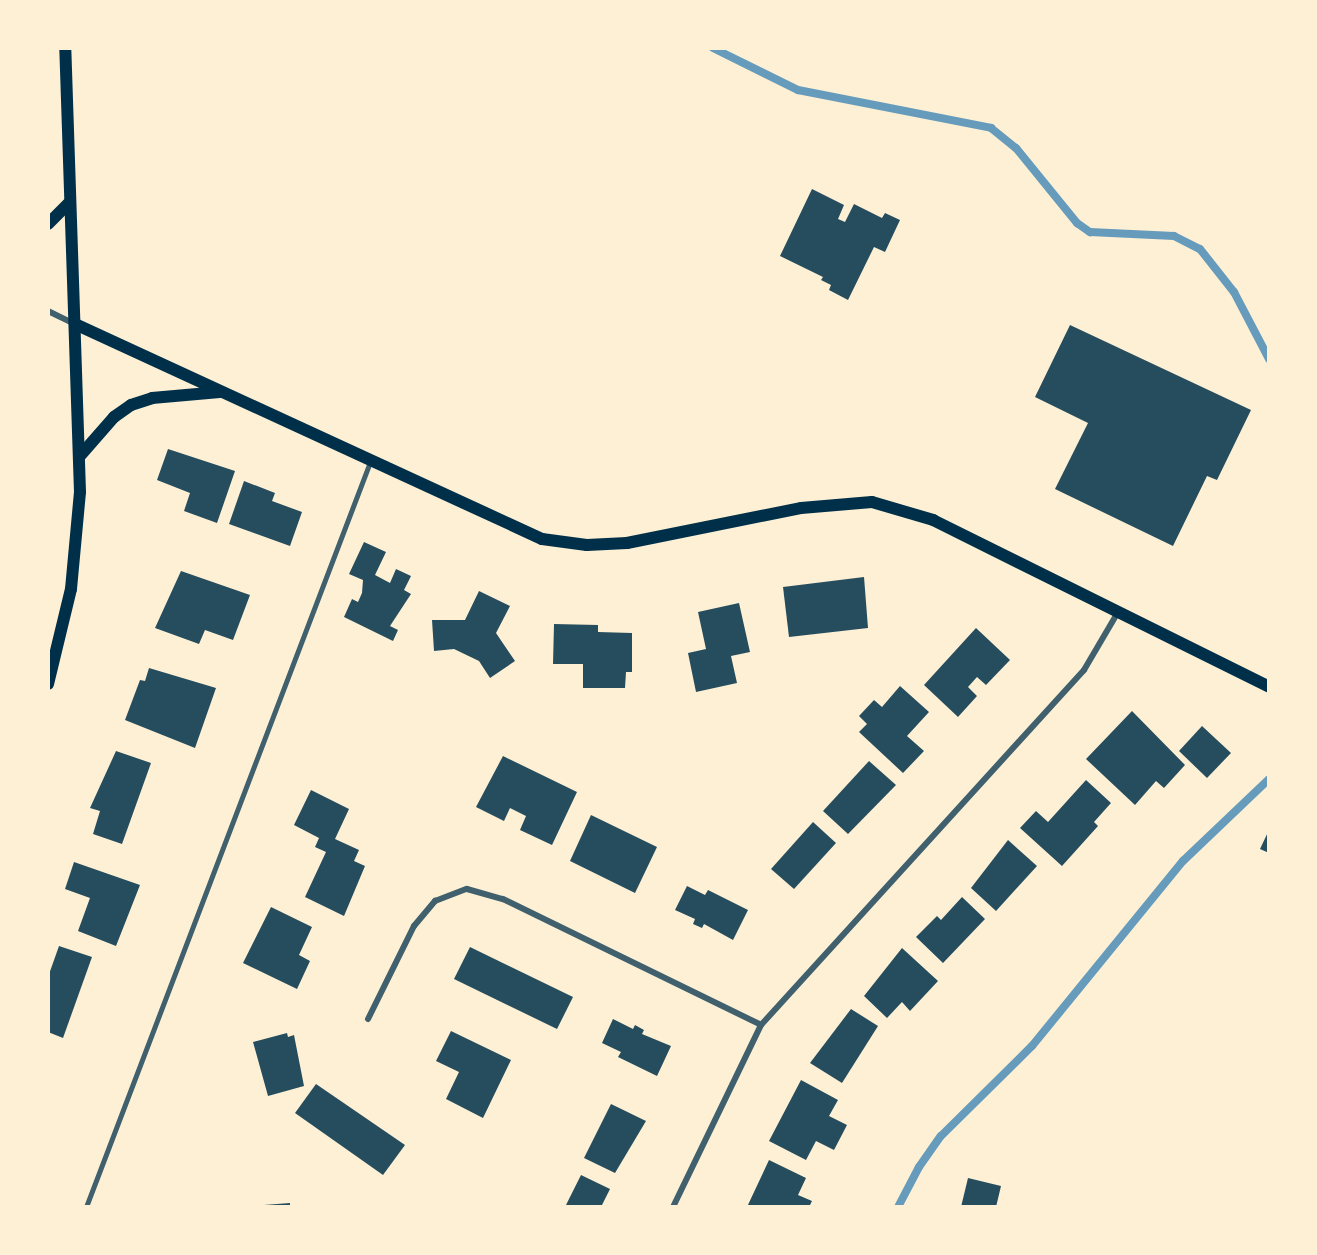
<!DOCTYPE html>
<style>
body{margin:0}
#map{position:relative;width:1317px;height:1255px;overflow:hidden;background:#fdf0d5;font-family:"Titillium Web",sans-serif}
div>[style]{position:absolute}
.stream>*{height:8px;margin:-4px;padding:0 4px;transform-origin:4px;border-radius:4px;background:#669bbc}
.building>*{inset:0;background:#264d5e}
.service>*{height:4.5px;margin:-2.25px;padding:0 2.25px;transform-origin:2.25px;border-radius:2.25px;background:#3f606c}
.minor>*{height:6px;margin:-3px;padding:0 3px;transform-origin:3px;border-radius:3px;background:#3f606c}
.secondary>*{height:12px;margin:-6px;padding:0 6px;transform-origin:6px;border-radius:6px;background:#003049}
span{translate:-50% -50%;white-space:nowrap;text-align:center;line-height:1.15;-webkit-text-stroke:4.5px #fdf0d5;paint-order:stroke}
.frame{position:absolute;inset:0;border:50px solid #fdf0d5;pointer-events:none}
</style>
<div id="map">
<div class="stream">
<i style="left:713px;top:48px;width:95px;rotate:26.3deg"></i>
<i style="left:798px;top:90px;width:197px;rotate:11.1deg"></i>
<i style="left:991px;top:128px;width:32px;rotate:39deg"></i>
<i style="left:1016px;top:148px;width:97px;rotate:50.9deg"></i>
<i style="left:1077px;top:223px;width:16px;rotate:35deg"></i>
<i style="left:1090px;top:232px;width:84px;rotate:2.7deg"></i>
<i style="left:1174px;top:236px;width:29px;rotate:27deg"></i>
<i style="left:1200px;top:249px;width:55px;rotate:51.7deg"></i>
<i style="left:1234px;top:292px;width:76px;rotate:62.4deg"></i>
<i style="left:898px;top:1207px;width:45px;rotate:-62.3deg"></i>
<i style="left:919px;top:1167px;width:38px;rotate:-55deg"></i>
<i style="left:941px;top:1136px;width:128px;rotate:-44.7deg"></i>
<i style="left:1032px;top:1046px;width:239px;rotate:-50.8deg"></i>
<i style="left:1183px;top:861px;width:119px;rotate:-43.6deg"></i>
</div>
<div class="building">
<i style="clip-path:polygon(812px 189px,844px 205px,838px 219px,845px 222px,854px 204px,882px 218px,885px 213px,900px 220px,885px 252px,874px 247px,848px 300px,829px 290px,831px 285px,821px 280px,823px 277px,780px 256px)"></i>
<i style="clip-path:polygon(1070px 325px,1251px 410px,1217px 480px,1207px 476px,1173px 546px,1055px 489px,1088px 423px,1035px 397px)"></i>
<i style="clip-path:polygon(168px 449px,235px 471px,217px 523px,184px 511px,190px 493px,157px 480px)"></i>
<i style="clip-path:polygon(244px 481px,275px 493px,272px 501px,302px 512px,290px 546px,229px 524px)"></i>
<i style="clip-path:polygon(364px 542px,386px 552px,375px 575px,390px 583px,396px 569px,411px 576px,404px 590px,411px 594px,390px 626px,398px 630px,393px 641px,344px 617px,352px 599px,358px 602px,362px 593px,363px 580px,349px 574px)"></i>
<i style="clip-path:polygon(181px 571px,250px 595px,233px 640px,205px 630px,199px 644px,155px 628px)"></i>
<i style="clip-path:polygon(864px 577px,868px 628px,789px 637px,783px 587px)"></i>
<i style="clip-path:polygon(479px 591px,510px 606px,496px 633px,515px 661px,490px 678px,479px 661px,454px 649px,434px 651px,432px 620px,465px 620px)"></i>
<i style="clip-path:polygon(739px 603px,750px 652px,731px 656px,737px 683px,696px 692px,688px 653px,706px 649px,698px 612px)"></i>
<i style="clip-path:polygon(554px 624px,598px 625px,598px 632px,632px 633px,632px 672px,626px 672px,625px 688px,583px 688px,583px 664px,553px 664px)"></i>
<i style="clip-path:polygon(976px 628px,1010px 660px,986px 685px,977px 677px,968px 687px,977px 696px,958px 717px,924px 685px)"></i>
<i style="clip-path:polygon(149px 668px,216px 688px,195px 748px,125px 720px,140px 680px,145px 681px)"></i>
<i style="clip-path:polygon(900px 686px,929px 712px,907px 736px,924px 751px,903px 773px,859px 732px,867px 724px,859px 716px,874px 700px,882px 707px)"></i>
<i style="clip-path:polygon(1132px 711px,1185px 765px,1164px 788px,1156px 781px,1135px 805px,1086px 759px)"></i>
<i style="clip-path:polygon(1202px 726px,1231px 753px,1207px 778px,1179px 751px)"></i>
<i style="clip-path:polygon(116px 751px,151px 763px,122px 844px,93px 834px,100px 811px,90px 808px)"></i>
<i style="clip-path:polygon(503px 756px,577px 792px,552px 845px,520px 830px,526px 816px,510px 808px,504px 821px,476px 807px)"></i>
<i style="clip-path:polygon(869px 761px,896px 785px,848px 834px,823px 811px)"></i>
<i style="clip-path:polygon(1086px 780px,1111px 803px,1094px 822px,1098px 826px,1062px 866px,1020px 828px,1036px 811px,1048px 822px)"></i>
<i style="clip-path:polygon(311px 790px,349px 809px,335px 839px,359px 850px,354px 861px,365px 866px,344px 916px,305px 897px,326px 852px,315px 847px,319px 838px,294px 825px)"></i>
<i style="clip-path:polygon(591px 815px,657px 847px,635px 893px,570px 861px)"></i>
<i style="clip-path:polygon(813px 822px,836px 843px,794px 889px,771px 869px)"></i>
<i style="clip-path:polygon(1269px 830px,1269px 853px,1260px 849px)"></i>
<i style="clip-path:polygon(1008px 840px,1037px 866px,996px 911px,971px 888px)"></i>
<i style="clip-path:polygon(74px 862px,140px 885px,116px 946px,78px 931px,90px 898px,65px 889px)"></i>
<i style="clip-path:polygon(687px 886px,705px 895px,708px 890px,748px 910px,733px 940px,704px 924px,702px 928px,693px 924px,695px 919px,675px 910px)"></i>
<i style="clip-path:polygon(962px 897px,985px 919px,943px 963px,916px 937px,937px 916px,941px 920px)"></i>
<i style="clip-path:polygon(271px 907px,312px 927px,299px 955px,310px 961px,297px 989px,243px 963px)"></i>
<i style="clip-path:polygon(59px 946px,92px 957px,63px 1038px,48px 1032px,48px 977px)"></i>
<i style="clip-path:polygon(470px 947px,573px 997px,557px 1029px,454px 979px)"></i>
<i style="clip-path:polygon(902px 948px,938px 981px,910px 1011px,902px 1002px,887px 1018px,864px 996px)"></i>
<i style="clip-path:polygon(851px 1009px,878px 1026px,842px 1083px,810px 1063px)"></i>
<i style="clip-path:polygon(613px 1019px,633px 1029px,635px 1025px,644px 1030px,642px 1034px,671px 1046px,657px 1076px,618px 1057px,621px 1052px,602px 1043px)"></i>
<i style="clip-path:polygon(451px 1031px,511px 1060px,483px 1118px,446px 1099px,459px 1072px,436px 1061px)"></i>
<i style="clip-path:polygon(287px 1033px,288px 1037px,294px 1035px,304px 1086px,268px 1096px,253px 1042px)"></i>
<i style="clip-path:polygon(801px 1080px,838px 1100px,829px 1116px,847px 1125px,834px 1150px,816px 1141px,806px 1160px,769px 1141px)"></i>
<i style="clip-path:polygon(316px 1084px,405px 1145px,383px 1175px,295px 1113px)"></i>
<i style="clip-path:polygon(611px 1104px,646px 1121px,615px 1173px,584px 1158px)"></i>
<i style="clip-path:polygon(769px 1160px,806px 1178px,798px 1195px,812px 1201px,809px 1207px,747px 1207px)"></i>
<i style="clip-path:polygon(581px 1175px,610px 1189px,601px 1207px,565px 1207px)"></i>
<i style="clip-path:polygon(968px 1178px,1001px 1186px,996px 1207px,961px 1207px)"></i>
<i style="clip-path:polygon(290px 1203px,290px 1207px,264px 1207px,264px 1205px)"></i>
</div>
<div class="service">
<i style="left:86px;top:1207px;width:797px;rotate:-69.13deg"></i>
</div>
<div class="minor">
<i style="left:48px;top:311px;width:30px;rotate:26deg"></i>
<i style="left:368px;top:1019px;width:104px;rotate:-63.7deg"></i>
<i style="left:414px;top:926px;width:33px;rotate:-50deg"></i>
<i style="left:435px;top:901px;width:34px;rotate:-21deg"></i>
<i style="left:467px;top:889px;width:37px;rotate:16deg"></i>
<i style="left:503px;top:899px;width:287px;rotate:26deg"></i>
<i style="left:673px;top:1207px;width:202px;rotate:-64.2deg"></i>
<i style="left:761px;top:1025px;width:480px;rotate:-47.7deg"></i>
<i style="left:1084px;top:670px;width:67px;rotate:-59.6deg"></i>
</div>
<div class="secondary">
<i style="left:48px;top:224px;width:31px;rotate:-45deg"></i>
<i style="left:75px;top:324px;width:514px;rotate:24.72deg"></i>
<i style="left:542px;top:539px;width:45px;rotate:7.6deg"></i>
<i style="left:587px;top:545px;width:40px;rotate:-2.9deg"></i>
<i style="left:627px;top:543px;width:177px;rotate:-11.4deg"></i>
<i style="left:801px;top:508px;width:71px;rotate:-4.8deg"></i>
<i style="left:872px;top:502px;width:64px;rotate:16.4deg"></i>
<i style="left:933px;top:520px;width:375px;rotate:26.4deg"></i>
<i style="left:79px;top:457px;width:53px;rotate:-48.8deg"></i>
<i style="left:114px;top:417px;width:21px;rotate:-35deg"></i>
<i style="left:131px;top:405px;width:22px;rotate:-18deg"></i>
<i style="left:152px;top:398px;width:68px;rotate:-5deg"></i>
<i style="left:48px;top:684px;width:98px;rotate:-76.4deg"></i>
<i style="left:71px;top:589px;width:97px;rotate:-84.7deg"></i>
<i style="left:80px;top:492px;width:444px;rotate:-91.9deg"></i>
</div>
<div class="frame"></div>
</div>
